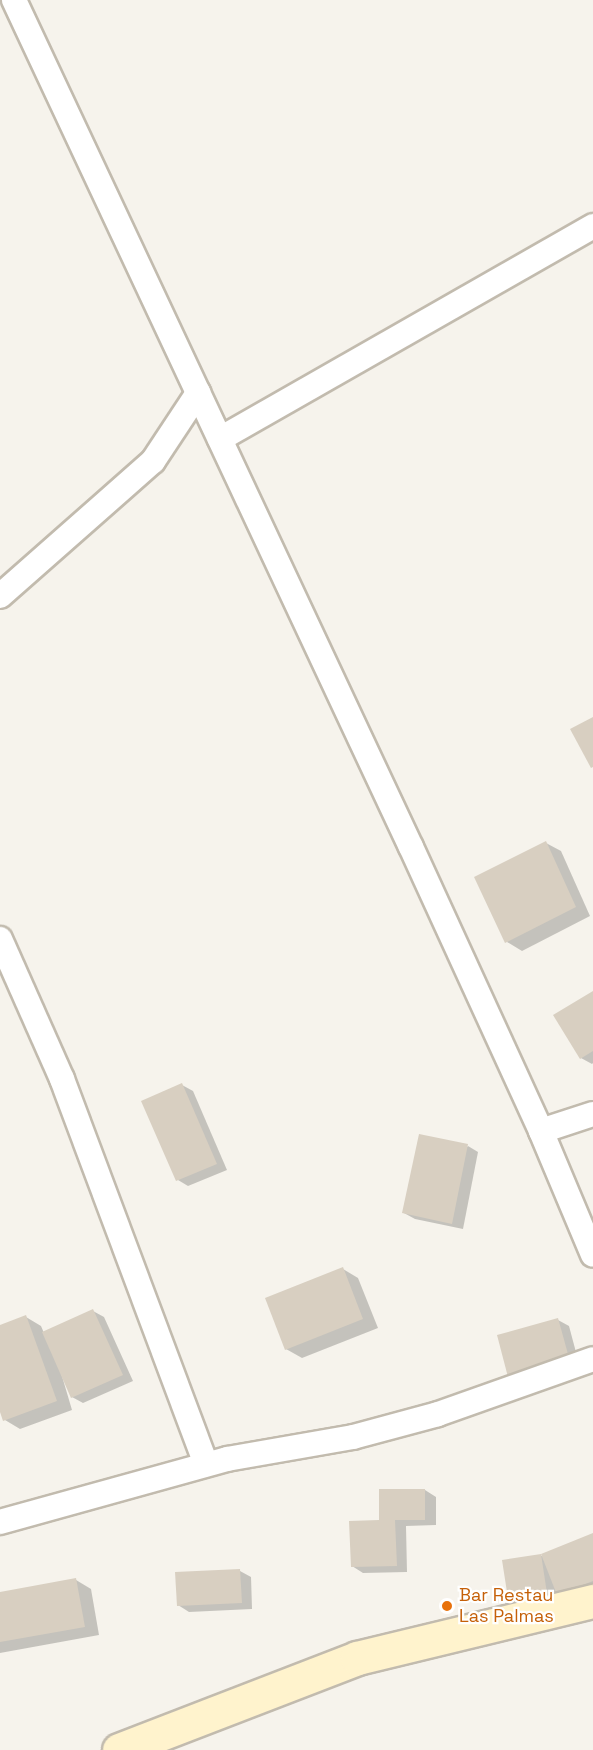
<!DOCTYPE html>
<style>
body{margin:0}
#map{position:relative;width:593px;height:1750px;overflow:hidden;background:#f6f3ec;font-family:"Space Grotesk",sans-serif}
div>[style]{position:absolute}
.shadow>*{inset:0;background:#0003}
.building>*{inset:0;background:#d8cfc1}
.roads{filter:drop-shadow(2px 0 #c2bbae) drop-shadow(-2px 0 #c2bbae) drop-shadow(0 2px #c2bbae) drop-shadow(0 -2px #c2bbae)}
.street>*{height:24px;margin:-12px;padding:0 12px;transform-origin:12px;border-radius:12px;background:#fff}
.secondary>*{height:33px;margin:-16.5px;padding:0 16.5px;transform-origin:16.5px;border-radius:16.5px;background:#fff3cd}
.dots>*{width:16px;height:16px;translate:-50% -50%;box-sizing:border-box;border:3px solid #fff;border-radius:50%}
span{translate:-50% -50%;white-space:nowrap;text-align:center;line-height:1.15;-webkit-text-stroke:4.5px #fff;paint-order:stroke}
.food-label{font-size:18px;color:#c56008}
.left{translate:0 -50%;text-align:left}
</style>
<div id="map">
<div class="shadow">
<i style="clip-path:polygon(546px 843px,561px 851px,590px 916px,522px 951px,507px 942px)"></i>
<i style="clip-path:polygon(593px 993px,593px 1063px,592px 1064px,581px 1058px)"></i>
<i style="clip-path:polygon(182px 1085px,193px 1091px,227px 1170px,188px 1186px,178px 1180px)"></i>
<i style="clip-path:polygon(468px 1146px,478px 1152px,463px 1229px,415px 1219px,404px 1213px)"></i>
<i style="clip-path:polygon(343px 1269px,358px 1278px,378px 1328px,302px 1358px,286px 1349px)"></i>
<i style="clip-path:polygon(93px 1311px,104px 1317px,133px 1381px,83px 1403px,72px 1397px,59px 1366px,72px 1410px,20px 1429px,5px 1420px,0 1407px,0 1326px,26px 1317px,41px 1326px,44px 1333px)"></i>
<i style="clip-path:polygon(558px 1320px,569px 1326px,581px 1371px,522px 1387px)"></i>
<i style="clip-path:polygon(425px 1490px,436px 1497px,436px 1525px,406px 1526px,407px 1572px,363px 1573px,352px 1566px,380px 1522px)"></i>
<i style="clip-path:polygon(593px 1535px,593px 1595px,556px 1592px,558px 1605px,504px 1561px,541px 1556px)"></i>
<i style="clip-path:polygon(240px 1571px,251px 1577px,252px 1609px,189px 1612px,178px 1605px)"></i>
<i style="clip-path:polygon(76px 1580px,91px 1589px,99px 1635px,0 1653px,0 1593px)"></i>
</div>
<div class="building">
<i style="clip-path:polygon(593px 717px,593px 767px,591px 768px,570px 729px)"></i>
<i style="clip-path:polygon(546px 841px,576px 907px,505px 943px,474px 877px)"></i>
<i style="clip-path:polygon(593px 991px,593px 1051px,580px 1059px,553px 1015px)"></i>
<i style="clip-path:polygon(182px 1083px,217px 1164px,176px 1181px,141px 1101px)"></i>
<i style="clip-path:polygon(419px 1134px,468px 1144px,452px 1224px,402px 1213px)"></i>
<i style="clip-path:polygon(343px 1267px,363px 1319px,285px 1350px,265px 1298px)"></i>
<i style="clip-path:polygon(93px 1309px,123px 1375px,71px 1398px,42px 1332px)"></i>
<i style="clip-path:polygon(26px 1315px,57px 1401px,3px 1421px,0 1412px,0 1325px)"></i>
<i style="clip-path:polygon(558px 1318px,571px 1365px,509px 1381px,497px 1335px)"></i>
<i style="clip-path:polygon(379px 1489px,425px 1489px,425px 1520px,395px 1520px,397px 1566px,351px 1567px,349px 1521px,379px 1520px)"></i>
<i style="clip-path:polygon(593px 1533px,593px 1581px,557px 1595px,541px 1554px)"></i>
<i style="clip-path:polygon(541px 1554px,548px 1600px,509px 1605px,502px 1560px)"></i>
<i style="clip-path:polygon(240px 1569px,242px 1603px,177px 1606px,175px 1572px)"></i>
<i style="clip-path:polygon(76px 1578px,85px 1627px,0 1642px,0 1592px)"></i>
</div>
<div class="roads">
<div class="street">
<i style="left:14px;top:0;width:935px;rotate:64.89deg"></i>
<i style="left:411px;top:847px;width:312px;rotate:65.4deg"></i>
<i style="left:541px;top:1131px;width:134px;rotate:67.2deg"></i>
<i style="left:220px;top:439px;width:430px;rotate:-29.7deg"></i>
<i style="left:0;top:596px;width:204px;rotate:-41.4deg"></i>
<i style="left:153px;top:461px;width:82px;rotate:-56.5deg"></i>
<i style="left:0;top:939px;width:153px;rotate:66.1deg"></i>
<i style="left:62px;top:1079px;width:411px;rotate:69.5deg"></i>
<i style="left:541px;top:1131px;width:55px;rotate:-18.1deg"></i>
<i style="left:0;top:1522px;width:236px;rotate:-15.5deg"></i>
<i style="left:227px;top:1459px;width:128px;rotate:-9.9deg"></i>
<i style="left:353px;top:1437px;width:88px;rotate:-15.1deg"></i>
<i style="left:438px;top:1414px;width:164px;rotate:-19.5deg"></i>
</div>
<div class="secondary">
<i style="left:119px;top:1750px;width:255px;rotate:-21.1deg"></i>
<i style="left:357px;top:1658px;width:243px;rotate:-13.6deg"></i>
</div>
</div>
<div class="dots">
<i style="left:447px;top:1606px;background:#e8710a"></i>
</div>
<div class="food-label">
<span class="left" style="left:459px;top:1606px">Bar Restau<br>Las Palmas</span>
</div>
</div>
